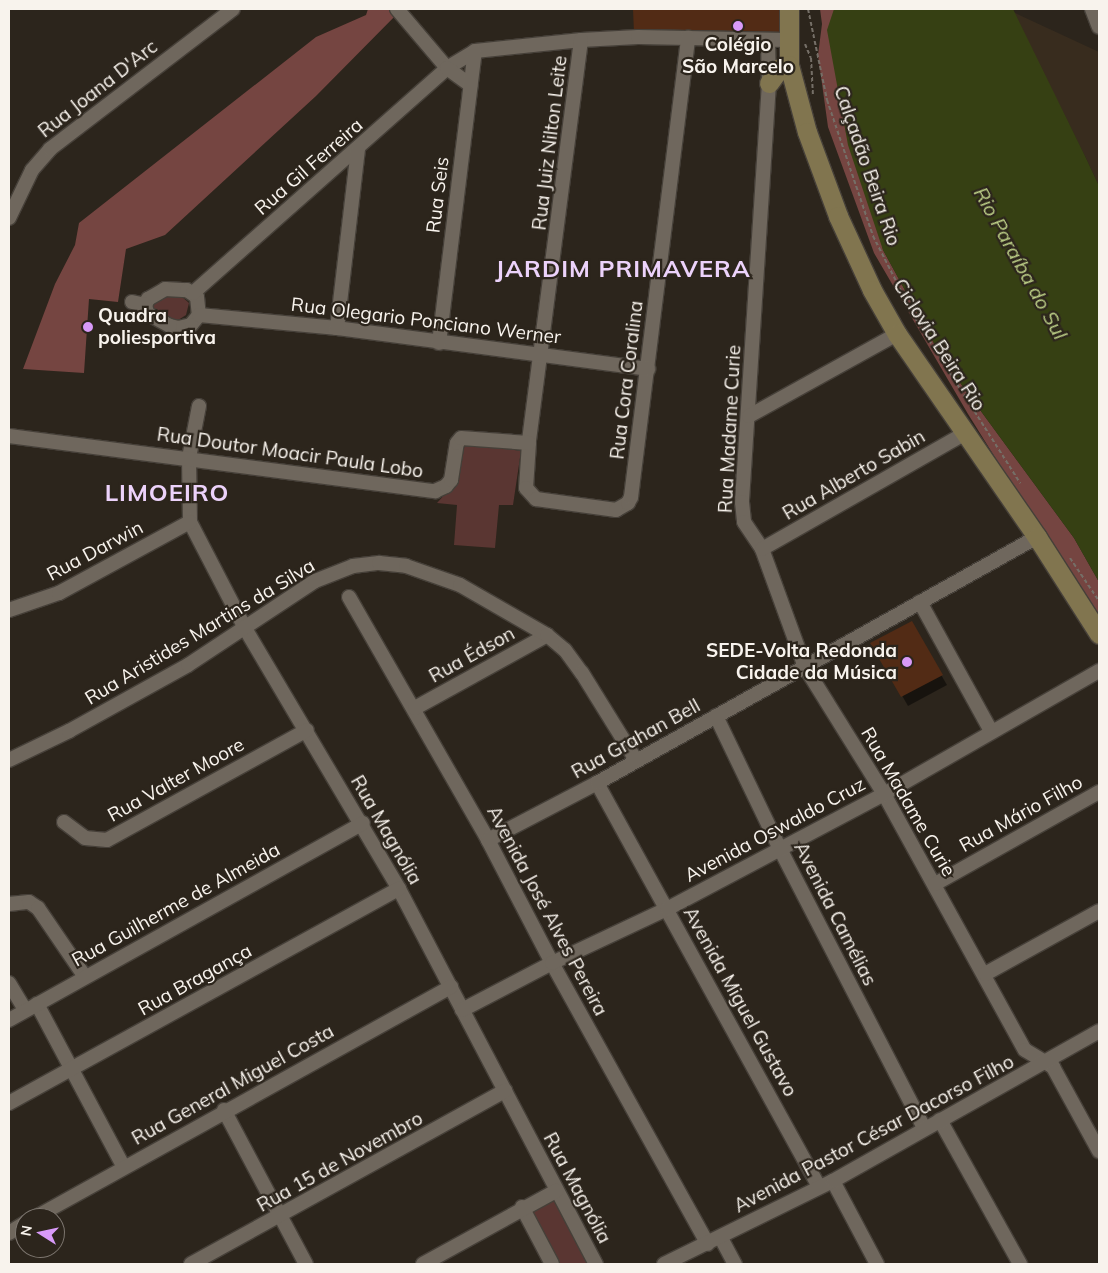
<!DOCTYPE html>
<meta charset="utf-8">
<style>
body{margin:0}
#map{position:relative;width:1108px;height:1273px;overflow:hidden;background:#2c251c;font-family:Mulish,sans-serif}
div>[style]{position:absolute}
.built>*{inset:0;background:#382c1e}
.green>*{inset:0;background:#5a3632}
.forest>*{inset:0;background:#754541}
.water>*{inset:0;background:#364013}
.shadow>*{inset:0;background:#0007}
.building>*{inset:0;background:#522b15}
.path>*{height:2px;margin-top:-1px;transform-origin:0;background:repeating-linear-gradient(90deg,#756f67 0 4px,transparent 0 6.5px)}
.roads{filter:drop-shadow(1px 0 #464039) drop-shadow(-1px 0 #464039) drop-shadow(0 1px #464039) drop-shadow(0 -1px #464039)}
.street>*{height:14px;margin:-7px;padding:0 7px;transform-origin:7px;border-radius:7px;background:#6f675d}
.secondary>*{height:19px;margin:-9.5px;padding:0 9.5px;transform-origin:9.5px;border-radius:9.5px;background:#81754f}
.dots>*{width:14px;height:14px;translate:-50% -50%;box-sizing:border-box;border:2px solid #2c251c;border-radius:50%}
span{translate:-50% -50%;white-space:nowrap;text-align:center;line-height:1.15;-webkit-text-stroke:4.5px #2c251c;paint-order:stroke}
.poi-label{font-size:19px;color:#f8f3ed;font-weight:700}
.left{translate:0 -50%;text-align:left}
.right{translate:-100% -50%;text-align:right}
.street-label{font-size:19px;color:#f8f3ed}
.water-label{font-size:20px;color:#bed188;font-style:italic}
.district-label{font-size:24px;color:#ecd2fa;font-weight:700;letter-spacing:1px}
.frame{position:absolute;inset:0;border:10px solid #f8f3ed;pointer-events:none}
.north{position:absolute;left:15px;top:1208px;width:50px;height:50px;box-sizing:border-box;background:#2c251c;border:1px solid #7e7770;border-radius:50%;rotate:280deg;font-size:14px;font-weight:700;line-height:20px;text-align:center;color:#f8f3ed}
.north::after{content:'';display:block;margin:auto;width:18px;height:22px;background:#d89af8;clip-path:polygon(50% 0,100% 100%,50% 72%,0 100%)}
</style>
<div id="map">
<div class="built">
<i style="clip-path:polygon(1013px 12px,1099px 52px,1099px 186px,1085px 156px)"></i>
</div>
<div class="green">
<i style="clip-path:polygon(180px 295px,189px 303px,186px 315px,172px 324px,162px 321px,151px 306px,156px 298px)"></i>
<i style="clip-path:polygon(466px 443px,521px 451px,513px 505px,499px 505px,495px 548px,454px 545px,457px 505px,437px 503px,446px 493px)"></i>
<i style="clip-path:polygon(555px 1200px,591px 1264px,556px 1264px,530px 1212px)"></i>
</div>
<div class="forest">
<i style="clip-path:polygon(368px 9px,402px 9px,316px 96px,165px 235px,126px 249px,118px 302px,89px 299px,84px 373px,23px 369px,55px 284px,75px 245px,79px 223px,316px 37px,366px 15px)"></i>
<i style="clip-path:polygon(820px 9px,835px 9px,883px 250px,942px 358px,1074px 538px,1099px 582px,1099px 624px,968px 414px,874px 253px,828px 127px,818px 55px,822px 24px)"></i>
</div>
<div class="water">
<i style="clip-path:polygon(834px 9px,1013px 9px,1085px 156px,1099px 186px,1099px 582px,1074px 538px,942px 358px,883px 250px,848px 145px,827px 30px)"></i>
</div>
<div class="shadow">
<i style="clip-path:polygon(634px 9px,789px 9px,784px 43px,777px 49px,641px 43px,636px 33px)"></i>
<i style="clip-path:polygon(911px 623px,947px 685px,908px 706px,872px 643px)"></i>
</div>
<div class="building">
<i style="clip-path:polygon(633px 9px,783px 9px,783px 24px,779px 33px,634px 33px)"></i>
<i style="clip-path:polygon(912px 621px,943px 675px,901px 697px,870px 643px)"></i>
</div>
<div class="path">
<i style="left:808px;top:9px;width:93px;rotate:78.2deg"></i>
<i style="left:827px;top:100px;width:144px;rotate:71.3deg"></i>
<i style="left:873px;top:236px;width:92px;rotate:62.9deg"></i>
<i style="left:915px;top:318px;width:196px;rotate:57.5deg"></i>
<i style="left:805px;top:44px;width:15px;rotate:67deg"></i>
<i style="left:811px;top:58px;width:37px;rotate:87deg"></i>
<i style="left:1070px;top:558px;width:52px;rotate:56deg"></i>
</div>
<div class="roads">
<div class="street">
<i style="left:397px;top:9px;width:77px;rotate:49.7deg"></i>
<i style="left:447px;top:68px;width:33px;rotate:-31deg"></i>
<i style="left:475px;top:51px;width:107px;rotate:-5.9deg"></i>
<i style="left:581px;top:40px;width:57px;rotate:-3deg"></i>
<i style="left:638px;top:37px;width:149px;rotate:1.2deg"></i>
<i style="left:1092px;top:9px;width:19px;rotate:69deg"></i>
<i style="left:581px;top:40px;width:406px;rotate:97.4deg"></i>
<i style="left:529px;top:443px;width:45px;rotate:93.8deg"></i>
<i style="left:526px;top:488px;width:15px;rotate:48deg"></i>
<i style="left:536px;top:499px;width:81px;rotate:7.8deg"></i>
<i style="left:616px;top:510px;width:14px;rotate:-30deg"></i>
<i style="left:628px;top:503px;width:7px;rotate:-63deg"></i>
<i style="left:631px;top:497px;width:463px;rotate:-82.9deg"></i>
<i style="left:768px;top:42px;width:41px;rotate:88.6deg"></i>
<i style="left:769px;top:83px;width:420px;rotate:93.7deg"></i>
<i style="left:742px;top:502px;width:20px;rotate:84deg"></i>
<i style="left:744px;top:522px;width:32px;rotate:56deg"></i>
<i style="left:762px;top:549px;width:126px;rotate:70deg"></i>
<i style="left:805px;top:667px;width:150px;rotate:58.1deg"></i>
<i style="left:884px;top:794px;width:292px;rotate:61.2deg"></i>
<i style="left:1025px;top:1050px;width:33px;rotate:31deg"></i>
<i style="left:1053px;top:1067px;width:96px;rotate:61.3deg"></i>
<i style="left:9px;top:218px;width:53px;rotate:-64.4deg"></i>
<i style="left:32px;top:170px;width:28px;rotate:-49deg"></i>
<i style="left:50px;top:149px;width:230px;rotate:-37.4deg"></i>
<i style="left:165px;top:289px;width:22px;rotate:3deg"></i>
<i style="left:187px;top:290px;width:12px;rotate:35deg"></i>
<i style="left:197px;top:297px;width:18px;rotate:84deg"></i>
<i style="left:199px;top:315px;width:13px;rotate:129deg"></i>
<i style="left:191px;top:325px;width:12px;rotate:166deg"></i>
<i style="left:179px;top:328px;width:9px;rotate:-167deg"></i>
<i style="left:170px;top:326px;width:26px;rotate:-151deg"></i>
<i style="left:147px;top:313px;width:8px;rotate:-104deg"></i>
<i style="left:145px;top:305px;width:7px;rotate:-63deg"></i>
<i style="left:148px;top:299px;width:20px;rotate:-30deg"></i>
<i style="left:193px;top:293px;width:339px;rotate:-41.5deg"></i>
<i style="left:447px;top:68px;width:29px;rotate:36deg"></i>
<i style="left:132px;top:302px;width:13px;rotate:13deg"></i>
<i style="left:199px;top:315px;width:139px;rotate:5.4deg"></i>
<i style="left:337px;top:328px;width:314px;rotate:7.5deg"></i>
<i style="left:337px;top:328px;width:180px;rotate:-83.3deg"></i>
<i style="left:439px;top:343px;width:294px;rotate:-83deg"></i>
<i style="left:199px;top:406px;width:53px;rotate:100.9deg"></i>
<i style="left:189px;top:458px;width:64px;rotate:89.1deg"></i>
<i style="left:190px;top:522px;width:122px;rotate:62.6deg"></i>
<i style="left:246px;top:630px;width:301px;rotate:59.4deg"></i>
<i style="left:399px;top:889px;width:424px;rotate:62.3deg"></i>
<i style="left:749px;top:416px;width:169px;rotate:-29deg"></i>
<i style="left:9px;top:436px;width:430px;rotate:7.4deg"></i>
<i style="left:435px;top:491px;width:12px;rotate:-24deg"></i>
<i style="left:446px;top:486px;width:8px;rotate:-50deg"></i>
<i style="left:451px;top:480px;width:37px;rotate:-81deg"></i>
<i style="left:457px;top:443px;width:6px;rotate:-51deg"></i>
<i style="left:461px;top:438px;width:68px;rotate:4.2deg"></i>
<i style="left:762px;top:549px;width:232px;rotate:-29.7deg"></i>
<i style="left:349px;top:597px;width:280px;rotate:60.2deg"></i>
<i style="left:488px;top:840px;width:139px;rotate:62.5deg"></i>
<i style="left:552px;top:963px;width:321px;rotate:61deg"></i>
<i style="left:920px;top:602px;width:147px;rotate:61.2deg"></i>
<i style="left:9px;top:610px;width:53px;rotate:-18.8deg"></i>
<i style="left:59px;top:593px;width:149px;rotate:-28.5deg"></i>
<i style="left:415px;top:708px;width:151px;rotate:-28.9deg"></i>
<i style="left:716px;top:716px;width:145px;rotate:64.3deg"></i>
<i style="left:779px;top:847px;width:316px;rotate:62.7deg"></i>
<i style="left:9px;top:760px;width:67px;rotate:-25.8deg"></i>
<i style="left:69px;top:731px;width:136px;rotate:-29deg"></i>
<i style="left:188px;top:665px;width:152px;rotate:-33.5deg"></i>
<i style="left:315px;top:581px;width:41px;rotate:-21.5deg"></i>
<i style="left:353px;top:566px;width:26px;rotate:-7deg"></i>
<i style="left:379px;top:563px;width:27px;rotate:6deg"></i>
<i style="left:406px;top:566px;width:57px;rotate:19.4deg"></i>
<i style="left:460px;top:585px;width:100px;rotate:29.9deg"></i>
<i style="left:547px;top:635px;width:23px;rotate:40deg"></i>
<i style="left:565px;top:650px;width:29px;rotate:54deg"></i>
<i style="left:582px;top:673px;width:102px;rotate:58.2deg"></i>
<i style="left:597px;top:783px;width:461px;rotate:61.2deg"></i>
<i style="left:64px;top:822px;width:26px;rotate:37deg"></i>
<i style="left:85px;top:838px;width:22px;rotate:5deg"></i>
<i style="left:107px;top:840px;width:228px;rotate:-28.8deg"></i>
<i style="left:488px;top:840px;width:123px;rotate:-27.6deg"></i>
<i style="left:597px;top:783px;width:504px;rotate:-29.21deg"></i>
<i style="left:935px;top:884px;width:188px;rotate:-29.3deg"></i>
<i style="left:9px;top:904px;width:20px;rotate:-6deg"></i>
<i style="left:29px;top:902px;width:11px;rotate:34deg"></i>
<i style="left:38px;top:908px;width:83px;rotate:55.7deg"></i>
<i style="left:985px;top:974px;width:130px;rotate:-28.9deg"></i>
<i style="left:9px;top:983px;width:31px;rotate:59deg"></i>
<i style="left:37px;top:1004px;width:183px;rotate:62deg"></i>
<i style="left:462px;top:1010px;width:102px;rotate:-27.6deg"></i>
<i style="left:552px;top:963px;width:127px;rotate:-25.2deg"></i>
<i style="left:667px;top:909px;width:246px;rotate:-27.9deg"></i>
<i style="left:884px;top:794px;width:248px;rotate:-29.8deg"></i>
<i style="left:9px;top:1020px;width:405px;rotate:-29.1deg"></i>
<i style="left:9px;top:1103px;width:445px;rotate:-28.8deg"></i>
<i style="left:224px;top:1110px;width:174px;rotate:62deg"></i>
<i style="left:940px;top:1120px;width:165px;rotate:60.9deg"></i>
<i style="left:833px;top:1181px;width:94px;rotate:62.1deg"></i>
<i style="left:522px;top:1207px;width:64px;rotate:62.2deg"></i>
<i style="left:34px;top:1218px;width:477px;rotate:-29deg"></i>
<i style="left:9px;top:1233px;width:19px;rotate:-32deg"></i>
<i style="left:721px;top:1238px;width:30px;rotate:62deg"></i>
<i style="left:191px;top:1264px;width:359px;rotate:-28.9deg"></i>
<i style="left:423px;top:1264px;width:152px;rotate:-28.8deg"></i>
<i style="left:664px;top:1264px;width:188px;rotate:-26.2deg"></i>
<i style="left:833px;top:1181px;width:305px;rotate:-29.4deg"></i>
</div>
<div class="secondary">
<i style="left:789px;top:9px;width:56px;rotate:90deg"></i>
<i style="left:789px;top:65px;width:69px;rotate:75deg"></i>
<i style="left:807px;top:132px;width:90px;rotate:69.7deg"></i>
<i style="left:838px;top:216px;width:81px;rotate:65.3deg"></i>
<i style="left:872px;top:290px;width:51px;rotate:60.4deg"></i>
<i style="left:897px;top:334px;width:247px;rotate:55.4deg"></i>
<i style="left:1037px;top:537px;width:115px;rotate:57.4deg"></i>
<i style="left:769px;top:83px;width:19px;rotate:-54deg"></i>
<i style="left:780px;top:68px;width:9px;rotate:-18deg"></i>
</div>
</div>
<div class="dots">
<i style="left:738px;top:26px;background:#d89af8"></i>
<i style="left:88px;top:327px;background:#d89af8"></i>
<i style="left:907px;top:662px;background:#d89af8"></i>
</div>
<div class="poi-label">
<span style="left:738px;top:56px">Colégio<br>São Marcelo</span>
<span class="left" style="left:98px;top:327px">Quadra<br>poliesportiva</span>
<span class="right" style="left:897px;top:662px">SEDE-Volta Redonda<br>Cidade da Música</span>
</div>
<div class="street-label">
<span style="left:98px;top:89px;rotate:-38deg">Rua Joana D'Arc</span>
<span style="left:550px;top:143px;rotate:-83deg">Rua Juiz Nilton Leite</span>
<span style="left:867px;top:166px;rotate:71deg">Calçadão Beira Rio</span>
<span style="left:309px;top:167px;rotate:-41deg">Rua Gil Ferreira</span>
<span style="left:438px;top:195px;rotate:-83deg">Rua Seis</span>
<span style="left:426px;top:321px;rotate:7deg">Rua Olegario Ponciano Werner</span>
<span style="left:939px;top:345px;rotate:57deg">Ciclovia Beira Rio</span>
<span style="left:627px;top:380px;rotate:-83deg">Rua Cora Coralina</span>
<span style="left:730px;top:429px;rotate:-87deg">Rua Madame Curie</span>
<span style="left:290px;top:453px;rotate:8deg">Rua Doutor Moacir Paula Lobo</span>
<span style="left:854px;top:475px;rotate:-30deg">Rua Alberto Sabin</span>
<span style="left:95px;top:551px;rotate:-28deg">Rua Darwin</span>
<span style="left:200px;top:632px;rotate:-31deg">Rua Aristides Martins da Silva</span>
<span style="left:472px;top:655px;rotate:-29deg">Rua Édson</span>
<span style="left:636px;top:739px;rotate:-29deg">Rua Grahan Bell</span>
<span style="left:176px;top:780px;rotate:-29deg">Rua Valter Moore</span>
<span style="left:908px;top:802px;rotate:60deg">Rua Madame Curie</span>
<span style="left:1021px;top:814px;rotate:-29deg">Rua Mário Filho</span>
<span style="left:386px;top:830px;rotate:60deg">Rua Magnólia</span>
<span style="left:775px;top:830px;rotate:-28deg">Avenida Oswaldo Cruz</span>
<span style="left:176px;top:905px;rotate:-29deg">Rua Guilherme de Almeida</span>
<span style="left:547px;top:911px;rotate:62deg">Avenida José Alves Pereira</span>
<span style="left:835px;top:914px;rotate:63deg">Avenida Camélias</span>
<span style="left:195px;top:980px;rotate:-29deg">Rua Bragança</span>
<span style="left:740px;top:1002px;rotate:61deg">Avenida Miguel Gustavo</span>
<span style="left:233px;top:1085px;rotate:-29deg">Rua General Miguel Costa</span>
<span style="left:874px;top:1134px;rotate:-28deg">Avenida Pastor César Dacorso Filho</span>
<span style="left:340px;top:1162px;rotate:-29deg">Rua 15 de Novembro</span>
<span style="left:577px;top:1188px;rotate:62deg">Rua Magnólia</span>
</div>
<div class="water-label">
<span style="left:1021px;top:263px;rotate:61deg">Rio Paraíba do Sul</span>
</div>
<div class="district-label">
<span style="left:623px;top:269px">JARDIM PRIMAVERA</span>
<span style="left:167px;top:493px">LIMOEIRO</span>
</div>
<div class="frame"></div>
<div class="north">N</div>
</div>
